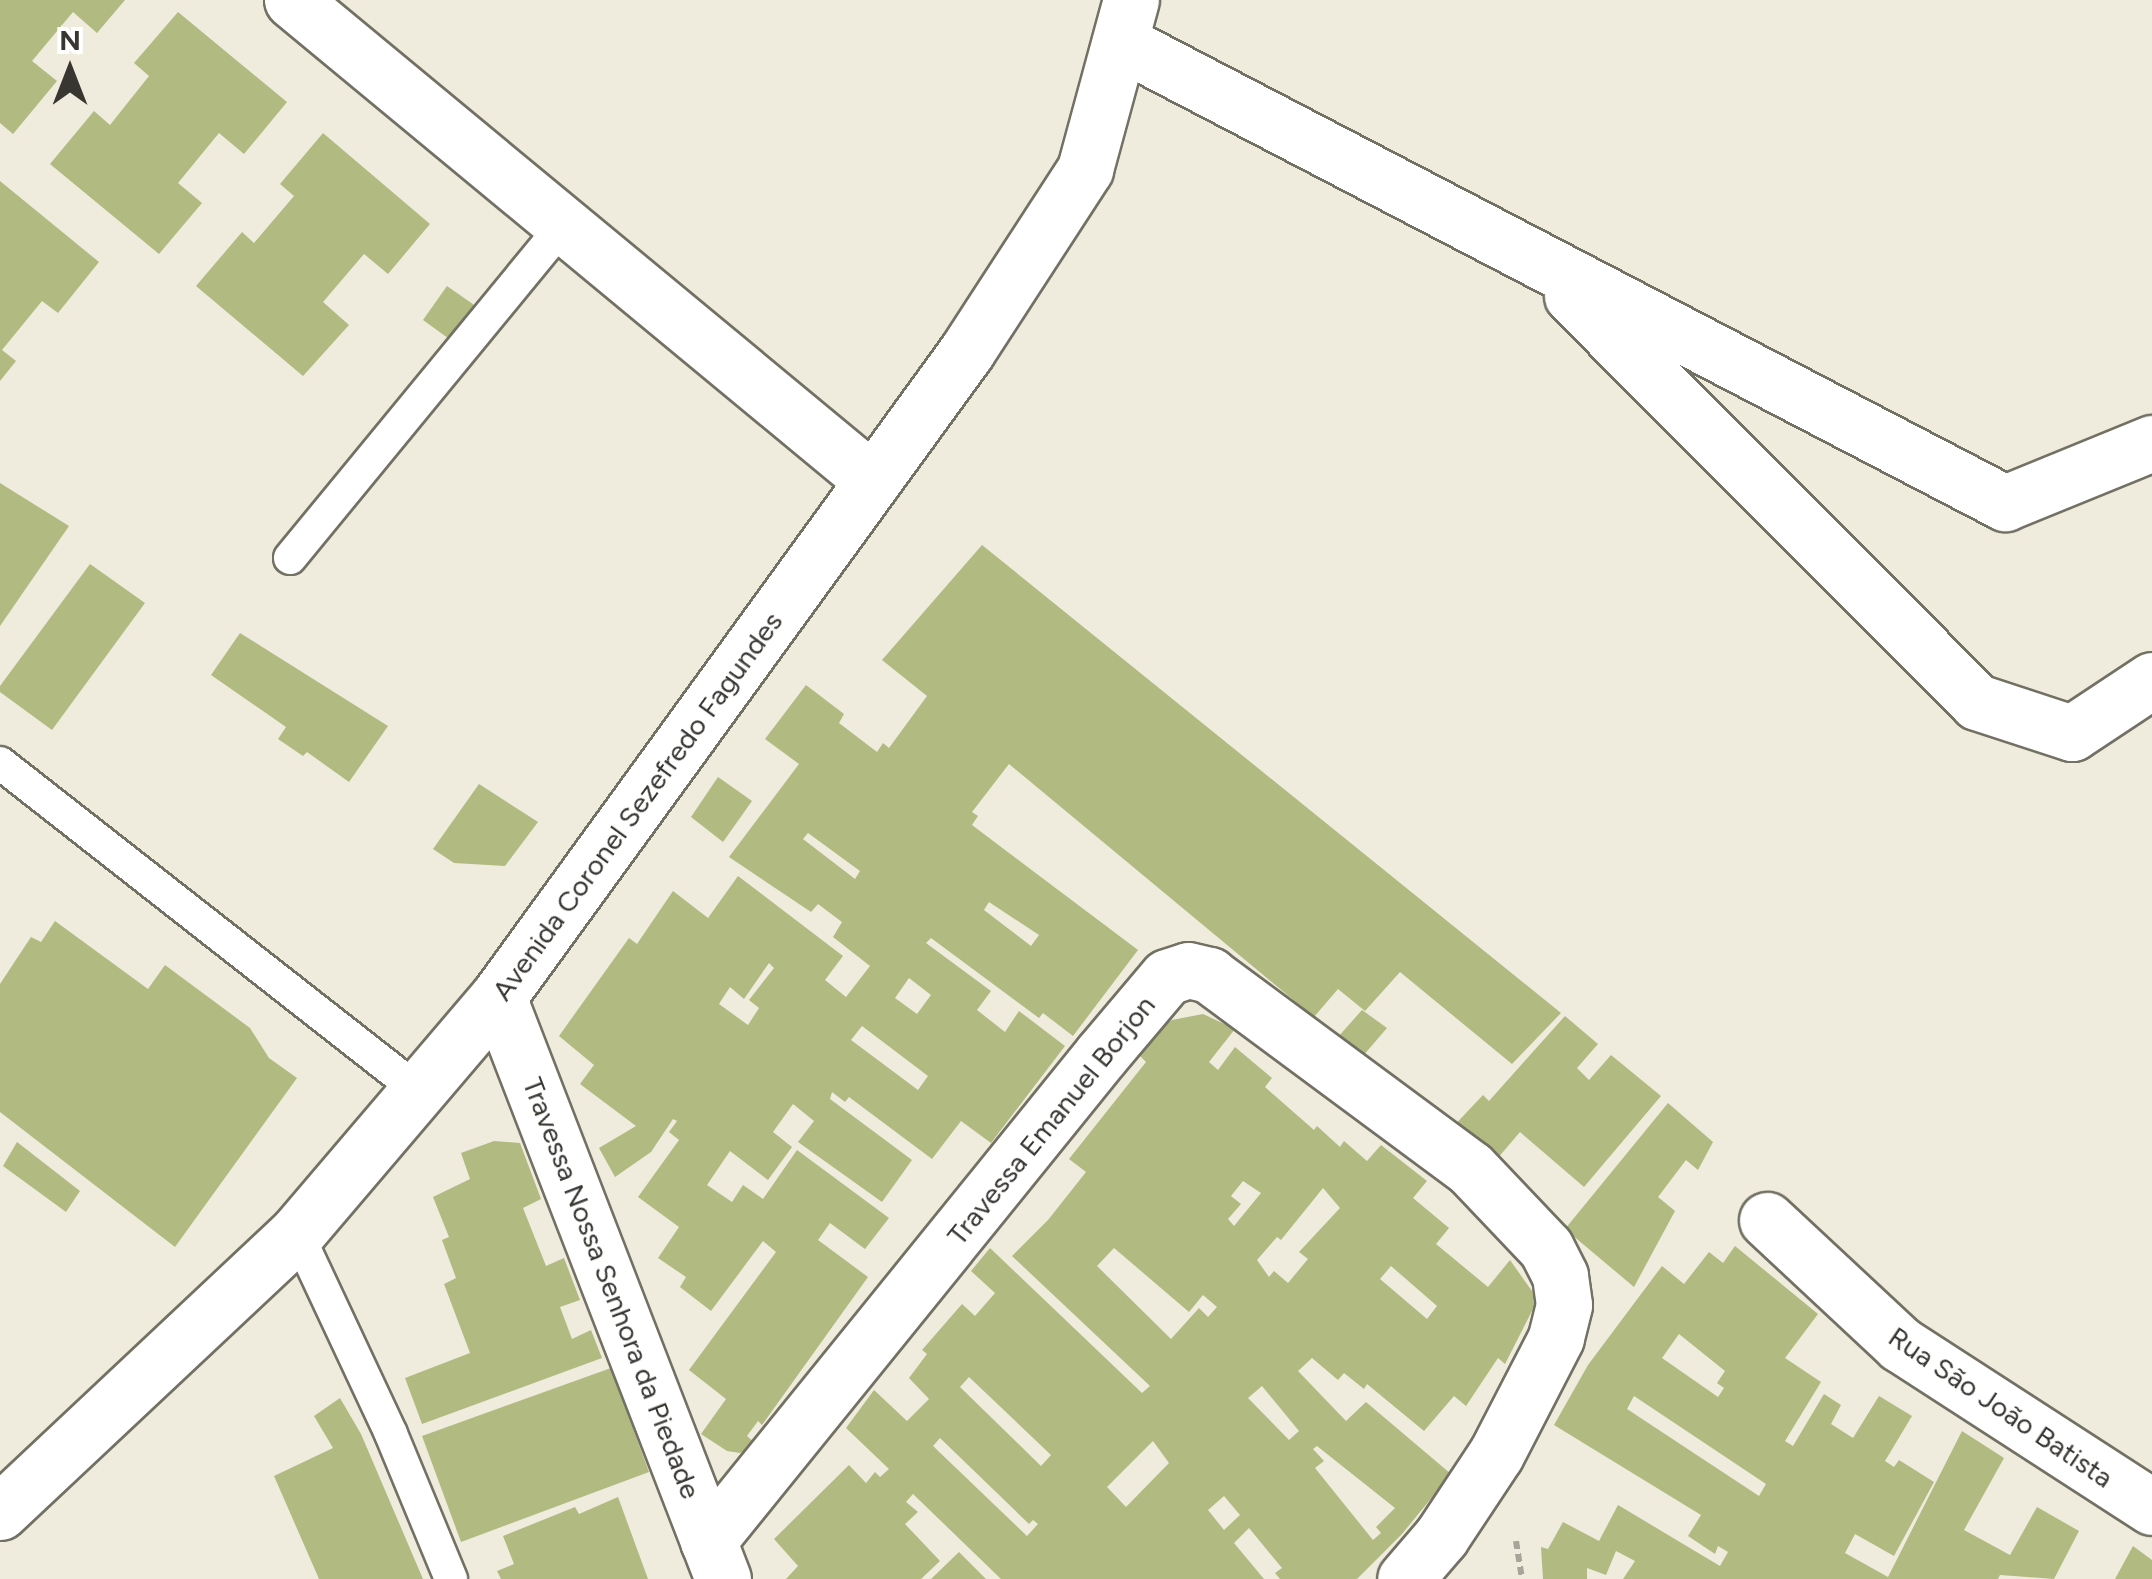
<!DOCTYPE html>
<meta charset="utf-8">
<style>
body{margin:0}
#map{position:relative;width:2152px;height:1579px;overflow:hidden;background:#efebdd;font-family:Figtree,sans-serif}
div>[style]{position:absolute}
.building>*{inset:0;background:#b1bb81}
.path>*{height:6px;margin-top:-3px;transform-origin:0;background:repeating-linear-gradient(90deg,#a7a49a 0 8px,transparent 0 13px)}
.roads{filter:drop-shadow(2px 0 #737064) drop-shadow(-2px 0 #737064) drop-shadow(0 2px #737064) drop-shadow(0 -2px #737064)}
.service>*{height:32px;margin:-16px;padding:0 16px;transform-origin:16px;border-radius:16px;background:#fff}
.minor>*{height:55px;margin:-27.5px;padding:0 27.5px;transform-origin:27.5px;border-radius:27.5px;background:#fff}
.secondary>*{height:55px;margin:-27.5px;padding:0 27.5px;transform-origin:27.5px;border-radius:27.5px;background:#fff}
span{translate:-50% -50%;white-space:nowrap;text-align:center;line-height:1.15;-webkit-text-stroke:8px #fff;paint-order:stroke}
.street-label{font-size:28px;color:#373631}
.north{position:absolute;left:20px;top:20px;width:100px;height:100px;-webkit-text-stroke:8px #fff;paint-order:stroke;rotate:0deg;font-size:28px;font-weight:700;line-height:40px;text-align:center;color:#373631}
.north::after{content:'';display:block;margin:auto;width:35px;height:45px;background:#373631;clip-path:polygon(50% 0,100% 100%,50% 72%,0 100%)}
</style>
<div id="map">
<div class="building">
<i style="clip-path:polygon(0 0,125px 0,97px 33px,73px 12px,32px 61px,57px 81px,13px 134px,0 123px)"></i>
<i style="clip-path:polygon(178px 12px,287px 102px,244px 154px,219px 133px,178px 183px,202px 203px,159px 254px,50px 164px,94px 111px,110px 125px,149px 76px,134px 63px)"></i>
<i style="clip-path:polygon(323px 133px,430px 224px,388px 274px,364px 254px,323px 302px,349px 325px,303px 376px,196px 286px,242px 232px,254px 243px,294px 196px,280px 184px)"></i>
<i style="clip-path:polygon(0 181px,99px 262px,58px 313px,42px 301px,2px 350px,16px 361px,0 381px)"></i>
<i style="clip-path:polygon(447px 286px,477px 307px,452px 341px,423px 320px)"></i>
<i style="clip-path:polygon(0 483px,69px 526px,0 626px)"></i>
<i style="clip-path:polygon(evenodd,982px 545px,1561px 1013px,1512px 1064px,1400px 972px,1365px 1011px,1338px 989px,1314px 1017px,1009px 764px,972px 812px,978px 816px,972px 825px,1138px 950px,1073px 1036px,1043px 1013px,1039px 1018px,931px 938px,926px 943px,991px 991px,977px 1010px,1005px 1032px,1019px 1011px,1065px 1046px,991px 1143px,961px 1121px,932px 1159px,849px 1097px,845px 1102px,832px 1092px,830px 1099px,912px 1160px,882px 1202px,798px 1142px,814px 1121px,793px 1104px,773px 1132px,792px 1147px,768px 1180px,730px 1151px,707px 1185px,732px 1202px,743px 1185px,763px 1199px,797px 1150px,889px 1218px,865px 1249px,830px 1223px,818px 1240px,868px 1277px,762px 1425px,758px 1421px,747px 1436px,756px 1444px,740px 1453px,727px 1451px,701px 1434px,726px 1399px,689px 1370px,776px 1252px,763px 1241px,711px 1311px,680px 1287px,686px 1277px,658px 1258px,679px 1227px,638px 1197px,679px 1140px,669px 1132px,677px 1121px,673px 1119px,651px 1152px,615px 1177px,599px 1148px,636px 1126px,580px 1084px,594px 1065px,559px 1036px,629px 938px,637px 944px,673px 891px,708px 918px,738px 876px,843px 956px,825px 980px,846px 997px,870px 966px,833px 937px,842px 922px,818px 904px,811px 912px,729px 857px,799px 764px,765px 739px,806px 685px,844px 714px,839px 723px,877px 752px,883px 743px,889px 748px,927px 696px,882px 660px,982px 545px,808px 833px,860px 871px,855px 879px,803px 839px,808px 833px,982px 545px,989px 902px,1039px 935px,1031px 946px,984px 910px,989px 902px,982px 545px,769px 963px,774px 968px,749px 1000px,759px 1008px,748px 1025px,719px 1004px,730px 987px,744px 999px,769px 963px,982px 545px,909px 978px,931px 995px,917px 1014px,895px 998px,909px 978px,982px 545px,862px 1026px,928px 1076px,918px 1090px,851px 1040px,862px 1026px)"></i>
<i style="clip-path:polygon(90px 564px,145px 603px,52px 730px,0 692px,0 686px)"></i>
<i style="clip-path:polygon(240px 633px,388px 726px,349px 782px,307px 752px,303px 756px,278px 739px,286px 727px,211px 675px)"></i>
<i style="clip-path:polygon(718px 777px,752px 801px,723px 842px,691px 817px)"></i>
<i style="clip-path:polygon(479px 784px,538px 822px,505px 866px,454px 863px,433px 849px)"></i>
<i style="clip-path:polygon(55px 921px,148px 989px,165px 965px,250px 1028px,269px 1058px,297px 1078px,175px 1247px,0 1112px,0 984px,31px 937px,41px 942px)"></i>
<i style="clip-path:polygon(1362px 1010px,1387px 1028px,1362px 1057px,1338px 1037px)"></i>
<i style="clip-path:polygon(evenodd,1203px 1014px,1235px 1029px,1209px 1062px,1218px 1070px,1235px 1047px,1272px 1078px,1265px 1087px,1314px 1130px,1317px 1126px,1340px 1147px,1344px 1141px,1367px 1161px,1381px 1145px,1427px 1181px,1413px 1198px,1449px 1228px,1436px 1244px,1488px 1287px,1510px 1260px,1534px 1294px,1535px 1305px,1505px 1364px,1498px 1358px,1466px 1406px,1454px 1396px,1424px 1431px,1367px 1384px,1364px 1389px,1344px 1373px,1338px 1380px,1312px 1358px,1298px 1371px,1346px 1421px,1366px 1402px,1451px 1474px,1402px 1534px,1357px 1579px,1280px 1579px,1275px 1573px,1282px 1568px,1249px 1528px,1234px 1543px,1264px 1579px,1001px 1579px,913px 1494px,906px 1502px,918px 1512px,905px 1524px,940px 1561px,921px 1579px,786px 1579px,798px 1566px,774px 1539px,849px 1465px,866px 1483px,875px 1472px,880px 1477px,889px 1469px,846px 1428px,874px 1390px,907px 1421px,929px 1399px,909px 1378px,927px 1354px,922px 1350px,962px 1304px,975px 1316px,995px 1293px,971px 1271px,990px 1248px,1142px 1393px,1150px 1386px,1012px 1256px,1048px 1220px,1086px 1172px,1069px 1159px,1146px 1062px,1138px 1054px,1154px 1034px,1172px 1020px,1203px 1014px,1243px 1181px,1261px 1193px,1234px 1226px,1228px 1219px,1241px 1204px,1231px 1196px,1243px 1181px,1203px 1014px,1323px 1188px,1340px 1208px,1299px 1252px,1308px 1259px,1288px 1283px,1274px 1271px,1269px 1277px,1257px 1260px,1277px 1237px,1281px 1240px,1323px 1188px,1203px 1014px,1114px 1248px,1189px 1312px,1203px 1295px,1217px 1307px,1208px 1317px,1199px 1308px,1171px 1339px,1097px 1266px,1114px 1248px,1203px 1014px,1391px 1266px,1437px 1306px,1427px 1319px,1380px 1279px,1391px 1266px,1203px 1014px,969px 1377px,1051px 1455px,1041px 1466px,960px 1387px,969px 1377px,1203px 1014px,1262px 1386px,1299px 1431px,1289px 1440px,1248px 1398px,1262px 1386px,1203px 1014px,940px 1438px,1029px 1524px,1033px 1520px,1038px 1524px,1027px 1536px,933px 1446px,940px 1438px,1203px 1014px,1153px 1441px,1169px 1463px,1126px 1507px,1107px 1487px,1153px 1441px,1203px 1014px,1317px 1446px,1395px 1508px,1376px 1527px,1381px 1533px,1373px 1540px,1315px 1468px,1324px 1461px,1313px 1449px,1317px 1446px,1203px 1014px,1224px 1496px,1240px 1515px,1224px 1530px,1208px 1510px,1224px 1496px)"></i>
<i style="clip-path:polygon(1565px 1016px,1598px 1044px,1577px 1068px,1589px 1080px,1611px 1055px,1661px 1096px,1584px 1187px,1520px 1132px,1491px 1166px,1449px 1131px,1483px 1095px,1489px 1101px)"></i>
<i style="clip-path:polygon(1668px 1103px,1713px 1142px,1698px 1170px,1686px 1160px,1658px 1197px,1675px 1211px,1634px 1287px,1565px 1229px)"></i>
<i style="clip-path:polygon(494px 1141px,520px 1143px,541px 1199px,523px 1208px,546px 1266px,564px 1258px,580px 1300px,560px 1307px,572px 1339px,591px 1330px,602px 1358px,422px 1424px,405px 1378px,470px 1353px,444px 1284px,456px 1278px,442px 1240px,449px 1237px,433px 1197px,470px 1179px,461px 1153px)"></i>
<i style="clip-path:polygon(17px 1142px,80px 1191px,66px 1212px,3px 1166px)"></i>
<i style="clip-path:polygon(evenodd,1735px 1246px,1818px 1314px,1785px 1358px,1821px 1382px,1785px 1441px,1793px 1446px,1824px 1394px,1841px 1405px,1831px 1424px,1853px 1438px,1879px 1396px,1912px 1416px,1885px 1461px,1894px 1467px,1899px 1460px,1934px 1482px,1894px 1556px,1855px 1534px,1845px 1553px,1888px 1577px,1962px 1431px,2004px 1458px,1964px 1530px,2010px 1555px,2037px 1507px,2079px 1531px,2054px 1579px,2000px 1575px,1998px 1579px,1623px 1579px,1635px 1561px,1616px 1551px,1606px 1575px,1587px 1568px,1587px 1579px,1543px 1579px,1541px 1547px,1548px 1549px,1563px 1522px,1599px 1541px,1618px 1505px,1720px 1566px,1728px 1552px,1718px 1546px,1715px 1554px,1688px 1536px,1701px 1515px,1554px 1425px,1588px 1365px,1662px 1266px,1684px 1284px,1709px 1252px,1723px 1263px,1735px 1246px,1679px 1334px,1725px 1371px,1717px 1383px,1724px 1388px,1718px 1397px,1662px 1358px,1679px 1334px,1735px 1246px,1634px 1396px,1766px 1484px,1759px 1496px,1627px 1409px,1634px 1396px)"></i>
<i style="clip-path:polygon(611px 1368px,649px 1472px,461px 1542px,422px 1436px)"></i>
<i style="clip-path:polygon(340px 1398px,361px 1434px,423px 1579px,319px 1579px,274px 1476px,333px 1448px,314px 1416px)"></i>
<i style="clip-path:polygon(618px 1497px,648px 1579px,501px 1579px,497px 1571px,514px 1564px,503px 1536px,575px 1507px,579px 1514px)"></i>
<i style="clip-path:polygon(2133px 1546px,2152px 1560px,2152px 1579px,2115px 1579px)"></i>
<i style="clip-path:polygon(959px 1552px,986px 1579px,931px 1579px)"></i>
</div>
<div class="path">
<i style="left:1516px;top:1541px;width:38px;rotate:81deg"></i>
</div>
<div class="roads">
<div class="service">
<i style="left:290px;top:558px;width:431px;rotate:-50.6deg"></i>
<i style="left:0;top:763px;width:534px;rotate:38.07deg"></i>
<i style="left:297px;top:1233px;width:222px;rotate:64.9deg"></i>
<i style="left:391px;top:1434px;width:157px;rotate:67.5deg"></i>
</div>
<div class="minor">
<i style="left:292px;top:0;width:754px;rotate:39.62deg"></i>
<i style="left:1120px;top:42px;width:998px;rotate:27.52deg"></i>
<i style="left:2005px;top:503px;width:159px;rotate:-22.2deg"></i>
<i style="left:1572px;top:296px;width:573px;rotate:45.07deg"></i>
<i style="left:1977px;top:702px;width:100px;rotate:18.1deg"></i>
<i style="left:2072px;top:733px;width:96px;rotate:-33.5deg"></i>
<i style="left:498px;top:997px;width:624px;rotate:68.86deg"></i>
<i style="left:1767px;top:1220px;width:182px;rotate:43deg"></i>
<i style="left:1900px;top:1344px;width:300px;rotate:32.9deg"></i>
<i style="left:708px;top:1541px;width:625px;rotate:-51.04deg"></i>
<i style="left:1101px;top:1055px;width:102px;rotate:-49.8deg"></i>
<i style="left:1167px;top:977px;width:22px;rotate:-18deg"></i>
<i style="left:1188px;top:970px;width:22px;rotate:13deg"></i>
<i style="left:1209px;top:975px;width:325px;rotate:36.5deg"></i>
<i style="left:1470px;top:1168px;width:110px;rotate:46.5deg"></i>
<i style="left:1546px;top:1248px;width:31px;rotate:63deg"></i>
<i style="left:1560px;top:1276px;width:29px;rotate:82deg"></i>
<i style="left:1564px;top:1305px;width:34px;rotate:104deg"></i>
<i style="left:1556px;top:1338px;width:131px;rotate:117.3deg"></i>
<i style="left:1496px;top:1454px;width:100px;rotate:123.5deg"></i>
<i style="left:1441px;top:1537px;width:55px;rotate:130.6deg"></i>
</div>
<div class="secondary">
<i style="left:0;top:1512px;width:407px;rotate:-43.2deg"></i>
<i style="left:297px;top:1233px;width:310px;rotate:-49.6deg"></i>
<i style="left:498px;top:997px;width:798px;rotate:-54.02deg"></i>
<i style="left:967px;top:351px;width:217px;rotate:-57deg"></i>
<i style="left:1085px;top:169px;width:175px;rotate:-74.8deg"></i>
</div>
</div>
<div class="street-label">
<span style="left:637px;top:806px;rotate:-54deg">Avenida Coronel Sezefredo Fagundes</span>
<span style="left:1051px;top:1120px;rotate:-51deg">Travessa Emanuel Borjon</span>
<span style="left:612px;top:1288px;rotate:69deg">Travessa Nossa Senhora da Piedade</span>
<span style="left:2001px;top:1407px;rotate:34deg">Rua São João Batista</span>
</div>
<div class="north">N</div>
</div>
